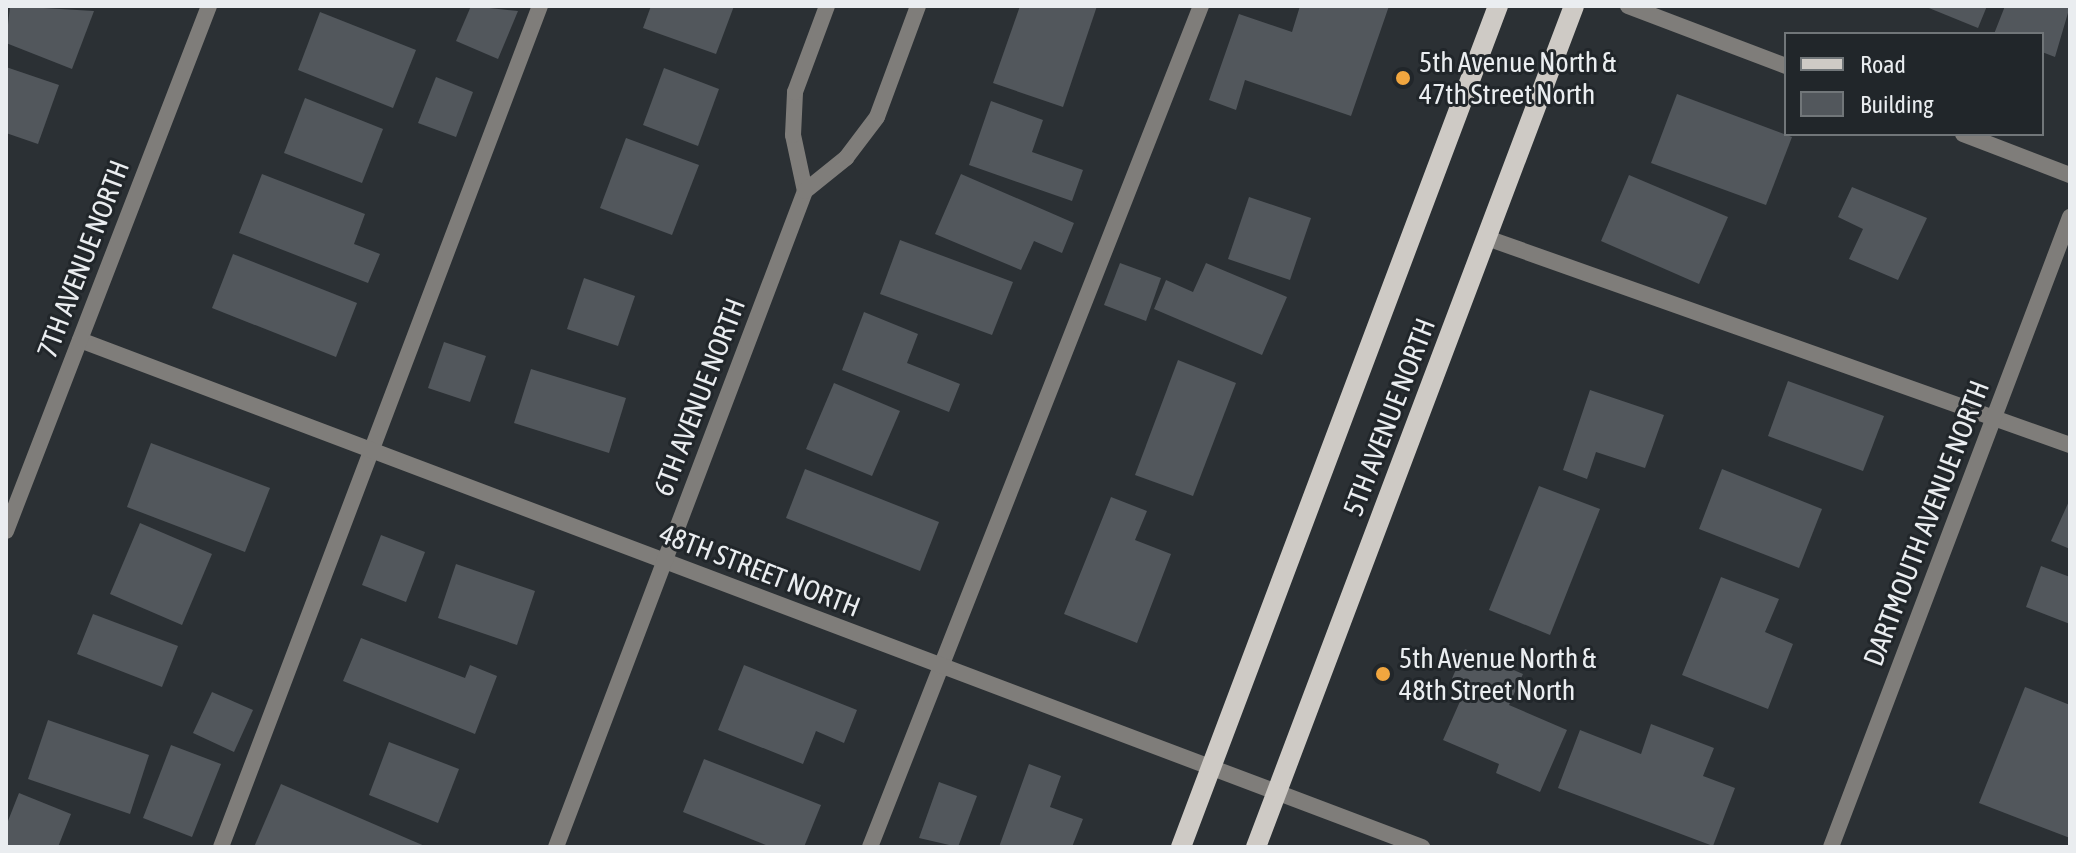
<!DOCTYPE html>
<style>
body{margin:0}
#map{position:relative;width:2076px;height:853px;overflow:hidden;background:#2b3034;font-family:"Asap Condensed",sans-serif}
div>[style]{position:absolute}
.building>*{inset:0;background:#52575c}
.lane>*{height:16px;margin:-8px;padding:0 8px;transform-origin:8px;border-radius:8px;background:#7f7d7a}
.street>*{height:16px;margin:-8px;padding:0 8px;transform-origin:8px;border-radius:8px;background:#7f7d7a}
.primary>*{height:20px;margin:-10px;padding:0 10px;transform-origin:10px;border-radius:10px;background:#cecac5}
.dots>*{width:22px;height:22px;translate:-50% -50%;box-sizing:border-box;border:4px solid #21262a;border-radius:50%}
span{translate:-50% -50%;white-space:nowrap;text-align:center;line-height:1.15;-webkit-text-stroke:6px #21262a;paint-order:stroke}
.poi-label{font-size:28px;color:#eaedf0}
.left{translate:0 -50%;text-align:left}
.street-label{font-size:28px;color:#eaedf0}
.frame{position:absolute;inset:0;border:8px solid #eaedf0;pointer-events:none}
.legend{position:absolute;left:1784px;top:32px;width:260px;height:104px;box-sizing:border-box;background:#21262a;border:2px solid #717679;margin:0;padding:10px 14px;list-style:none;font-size:24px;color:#eaedf0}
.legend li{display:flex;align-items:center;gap:16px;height:40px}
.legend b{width:40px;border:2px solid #717679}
</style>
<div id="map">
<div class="building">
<i style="clip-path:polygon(10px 6px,94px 11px,72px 69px,6px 43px)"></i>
<i style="clip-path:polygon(471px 6px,518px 11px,498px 59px,456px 41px)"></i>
<i style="clip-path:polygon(651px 6px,734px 6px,716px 54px,643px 28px)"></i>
<i style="clip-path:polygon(1020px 6px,1097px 6px,1063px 107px,993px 83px)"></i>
<i style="clip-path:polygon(1300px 6px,1389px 6px,1351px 116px,1245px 80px,1236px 110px,1209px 100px,1239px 14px,1292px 32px)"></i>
<i style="clip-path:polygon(1924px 6px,1987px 6px,1978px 28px)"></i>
<i style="clip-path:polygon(2005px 6px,2070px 6px,2055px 57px,2042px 52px,2042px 34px,1994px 34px)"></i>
<i style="clip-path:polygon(320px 12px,416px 50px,393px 108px,298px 70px)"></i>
<i style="clip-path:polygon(6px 67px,59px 85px,38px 144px,6px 133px)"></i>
<i style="clip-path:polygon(664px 68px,719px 89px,698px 146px,643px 125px)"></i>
<i style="clip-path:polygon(436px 77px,473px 92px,456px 137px,418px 123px)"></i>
<i style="clip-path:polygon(1677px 94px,1792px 137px,1766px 205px,1651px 163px)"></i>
<i style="clip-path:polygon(305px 98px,383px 129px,362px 183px,284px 153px)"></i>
<i style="clip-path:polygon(991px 101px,1043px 120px,1032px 152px,1083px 170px,1072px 201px,969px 165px)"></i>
<i style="clip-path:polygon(626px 138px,699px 165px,672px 235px,600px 208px)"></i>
<i style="clip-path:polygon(262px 174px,365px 214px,354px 244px,380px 254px,368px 283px,239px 233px)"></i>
<i style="clip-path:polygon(961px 174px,1074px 223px,1062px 253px,1034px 241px,1021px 270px,935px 234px)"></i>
<i style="clip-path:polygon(1629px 175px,1728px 217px,1699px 284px,1601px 241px)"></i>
<i style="clip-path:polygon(1852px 187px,1927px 218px,1898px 280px,1849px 259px,1863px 229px,1838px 217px)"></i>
<i style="clip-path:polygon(1249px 197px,1311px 218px,1290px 280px,1228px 259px)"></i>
<i style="clip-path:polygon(900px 240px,1013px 282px,992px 335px,880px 294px)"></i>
<i style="clip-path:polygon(233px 254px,357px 303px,336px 357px,212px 308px)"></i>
<i style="clip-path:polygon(1120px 263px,1161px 278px,1146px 321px,1104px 305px)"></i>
<i style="clip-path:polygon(1206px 263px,1287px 297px,1262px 355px,1154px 309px,1166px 280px,1193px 292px)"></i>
<i style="clip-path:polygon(584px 278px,635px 296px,618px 346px,567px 329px)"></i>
<i style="clip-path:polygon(864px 312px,918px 334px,907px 363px,960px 384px,949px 412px,842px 370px)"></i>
<i style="clip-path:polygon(444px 342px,486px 356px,470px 402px,428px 388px)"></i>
<i style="clip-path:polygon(1178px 360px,1236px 383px,1193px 496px,1135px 475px)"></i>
<i style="clip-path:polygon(531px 369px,626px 398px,609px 453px,514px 423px)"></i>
<i style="clip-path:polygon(1788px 381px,1884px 416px,1863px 471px,1768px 436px)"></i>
<i style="clip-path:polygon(834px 383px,900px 411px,872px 476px,806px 449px)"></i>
<i style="clip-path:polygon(1590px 390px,1664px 415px,1645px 468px,1596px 452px,1587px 479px,1563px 470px)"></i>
<i style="clip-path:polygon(151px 443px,270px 488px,245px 552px,127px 507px)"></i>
<i style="clip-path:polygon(805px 469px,939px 522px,920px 571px,786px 518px)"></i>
<i style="clip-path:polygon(1722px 469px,1822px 509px,1799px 568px,1699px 529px)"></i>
<i style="clip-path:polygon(1539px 486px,1600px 509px,1550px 635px,1489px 610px)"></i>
<i style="clip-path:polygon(1111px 497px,1147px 511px,1135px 540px,1171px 554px,1137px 643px,1064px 614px)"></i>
<i style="clip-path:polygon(2070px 499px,2070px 549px,2051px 541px)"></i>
<i style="clip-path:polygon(140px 523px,212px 554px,182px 625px,110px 594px)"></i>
<i style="clip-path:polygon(381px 535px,425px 552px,406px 602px,362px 585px)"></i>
<i style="clip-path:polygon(456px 564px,535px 591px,517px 645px,438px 618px)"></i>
<i style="clip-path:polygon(2041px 566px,2070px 577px,2070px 624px,2026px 607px)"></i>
<i style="clip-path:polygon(1721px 577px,1779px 599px,1765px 632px,1793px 644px,1768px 709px,1682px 675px)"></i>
<i style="clip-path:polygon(93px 614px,178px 646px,162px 687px,77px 654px)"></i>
<i style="clip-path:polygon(361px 638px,465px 678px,470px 665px,497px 676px,475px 734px,343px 681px)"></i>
<i style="clip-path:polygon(1465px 649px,1523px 674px,1509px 705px,1567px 730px,1540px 792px,1496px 773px,1499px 764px,1443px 740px,1465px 690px,1450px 683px)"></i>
<i style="clip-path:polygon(744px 665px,857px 710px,844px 743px,816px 731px,803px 764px,718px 730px)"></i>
<i style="clip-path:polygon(2025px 687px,2070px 705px,2070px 838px,1979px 803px)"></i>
<i style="clip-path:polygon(212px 692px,253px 710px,234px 752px,193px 733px)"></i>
<i style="clip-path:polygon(48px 720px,149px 755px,130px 814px,28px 779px)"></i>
<i style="clip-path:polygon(1651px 724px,1714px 748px,1703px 776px,1735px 788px,1713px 846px,1558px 788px,1580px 730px,1641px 754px)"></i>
<i style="clip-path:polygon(389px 742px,459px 769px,438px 823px,369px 795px)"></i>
<i style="clip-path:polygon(171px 745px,221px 764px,192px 837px,143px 818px)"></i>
<i style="clip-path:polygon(704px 759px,821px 805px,804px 847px,771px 847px,683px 812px)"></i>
<i style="clip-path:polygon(1029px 764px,1061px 776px,1050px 807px,1083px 819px,1072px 847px,999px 847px)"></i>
<i style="clip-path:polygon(939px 782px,977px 796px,958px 847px,919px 838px)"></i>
<i style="clip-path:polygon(281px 784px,427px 847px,254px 847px)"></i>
<i style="clip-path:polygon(19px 793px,71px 814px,58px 847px,6px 847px,6px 826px)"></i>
</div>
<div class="lane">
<i style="left:1487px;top:238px;width:619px;rotate:19.55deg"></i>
<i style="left:221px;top:847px;width:899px;rotate:-69.23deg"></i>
<i style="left:870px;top:847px;width:904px;rotate:-68.52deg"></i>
</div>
<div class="street">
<i style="left:1628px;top:6px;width:169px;rotate:20.8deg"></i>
<i style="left:1963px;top:134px;width:115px;rotate:21deg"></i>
<i style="left:805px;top:191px;width:57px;rotate:-102.1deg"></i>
<i style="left:793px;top:135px;width:43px;rotate:-87.3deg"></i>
<i style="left:795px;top:92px;width:92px;rotate:-69.6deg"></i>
<i style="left:80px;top:340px;width:1435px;rotate:20.7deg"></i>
<i style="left:6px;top:531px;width:563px;rotate:-68.86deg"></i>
<i style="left:556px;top:847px;width:702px;rotate:-69.21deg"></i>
<i style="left:805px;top:191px;width:53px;rotate:-38.8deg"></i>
<i style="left:846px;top:158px;width:51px;rotate:-52.9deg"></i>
<i style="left:877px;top:117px;width:118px;rotate:-69.7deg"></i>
<i style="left:1831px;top:847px;width:674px;rotate:-69.23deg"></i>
</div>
<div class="primary">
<i style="left:1181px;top:847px;width:899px;rotate:-69.35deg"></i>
<i style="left:1256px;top:847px;width:899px;rotate:-69.29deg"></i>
</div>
<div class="dots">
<i style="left:1403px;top:78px;background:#f1a63f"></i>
<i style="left:1383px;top:674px;background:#f1a63f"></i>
</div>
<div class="poi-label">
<span class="left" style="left:1419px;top:78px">5th Avenue North &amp;<br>47th Street North</span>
<span class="left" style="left:1399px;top:674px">5th Avenue North &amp;<br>48th Street North</span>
</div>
<div class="street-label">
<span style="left:83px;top:259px;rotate:-69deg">7TH AVENUE NORTH</span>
<span style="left:699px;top:397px;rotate:-69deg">6TH AVENUE NORTH</span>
<span style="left:1389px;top:417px;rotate:-69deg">5TH AVENUE NORTH</span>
<span style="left:1926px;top:523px;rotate:-69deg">DARTMOUTH AVENUE NORTH</span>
<span style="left:760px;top:570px;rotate:21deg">48TH STREET NORTH</span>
</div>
<div class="frame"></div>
<ul class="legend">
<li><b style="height:10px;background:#cecac5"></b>Road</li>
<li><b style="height:22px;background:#52575c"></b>Building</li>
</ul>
</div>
